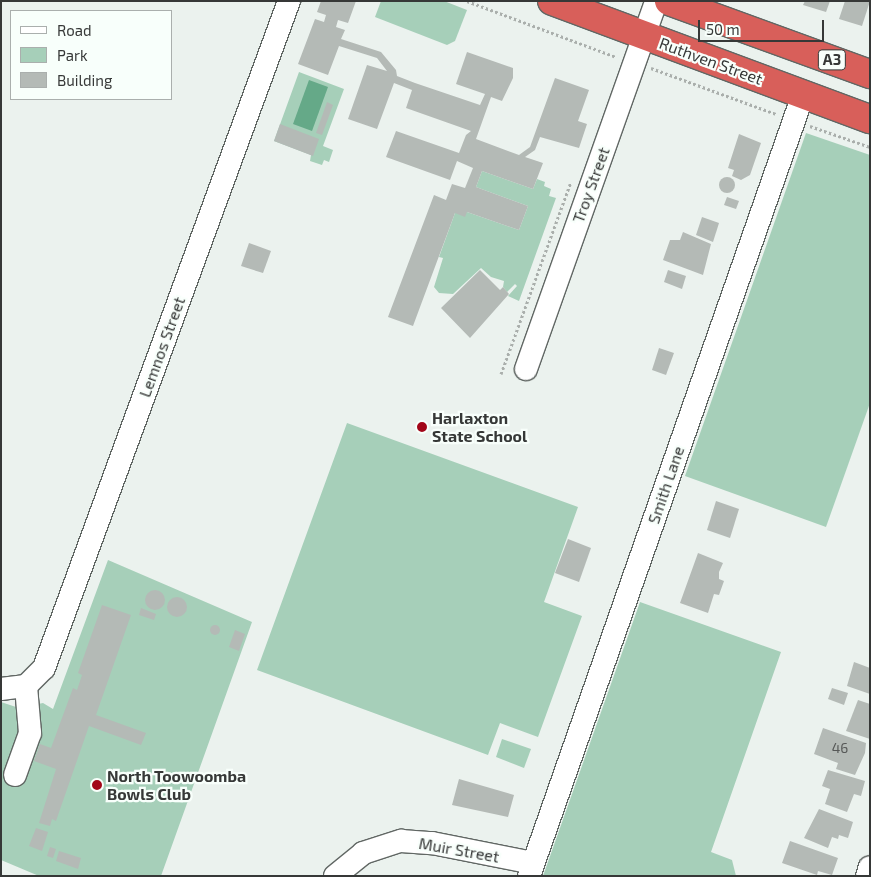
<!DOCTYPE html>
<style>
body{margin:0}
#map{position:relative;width:871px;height:877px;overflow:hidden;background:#ebf2ee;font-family:"Exo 2",sans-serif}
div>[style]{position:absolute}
.green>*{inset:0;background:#a6cfb9}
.water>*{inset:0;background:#65a988}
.building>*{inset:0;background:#b4bab6}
.round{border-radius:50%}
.path>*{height:3px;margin-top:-1.5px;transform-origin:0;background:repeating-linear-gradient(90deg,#aaafac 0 2.5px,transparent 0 5px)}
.roads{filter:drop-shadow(1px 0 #616764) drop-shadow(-1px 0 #616764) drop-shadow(0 1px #616764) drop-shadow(0 -1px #616764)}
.minor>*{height:22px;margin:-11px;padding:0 11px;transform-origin:11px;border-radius:11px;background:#fff}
.highway>*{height:28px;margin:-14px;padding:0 14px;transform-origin:14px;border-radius:14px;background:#d85f5a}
.dots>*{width:14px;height:14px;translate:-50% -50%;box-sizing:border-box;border:2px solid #f8fffb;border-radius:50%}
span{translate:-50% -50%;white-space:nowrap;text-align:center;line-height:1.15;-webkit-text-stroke:4.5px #f8fffb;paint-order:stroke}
.number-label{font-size:14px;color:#565857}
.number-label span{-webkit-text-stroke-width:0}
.shield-label span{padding:1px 4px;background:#f8fffb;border:1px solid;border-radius:4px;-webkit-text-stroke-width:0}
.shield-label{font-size:15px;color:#363837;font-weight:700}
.street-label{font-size:16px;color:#363837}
.poi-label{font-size:16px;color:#363837;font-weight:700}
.left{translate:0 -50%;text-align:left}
.frame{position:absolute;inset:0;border:2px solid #363837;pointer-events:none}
.legend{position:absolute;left:10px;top:10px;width:162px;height:90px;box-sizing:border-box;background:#f8fffb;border:1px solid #aaafad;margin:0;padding:6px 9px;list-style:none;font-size:15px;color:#363837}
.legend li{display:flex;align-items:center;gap:10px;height:25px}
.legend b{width:25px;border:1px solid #aaafad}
.scale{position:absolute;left:698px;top:20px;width:126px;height:22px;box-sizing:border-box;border:2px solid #363837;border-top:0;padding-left:6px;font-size:15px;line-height:18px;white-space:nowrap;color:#363837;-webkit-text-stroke:4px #f8fffb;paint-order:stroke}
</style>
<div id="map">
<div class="green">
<i style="clip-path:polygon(381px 1px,444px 1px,467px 10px,455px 41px,447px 45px,375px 17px)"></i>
<i style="clip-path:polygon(299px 72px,344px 89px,323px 146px,333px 150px,329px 162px,324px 160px,322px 165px,310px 161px,311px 155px,274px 141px)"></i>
<i style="clip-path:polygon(806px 133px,870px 155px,870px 403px,826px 527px,685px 476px)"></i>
<i style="clip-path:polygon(482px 171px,533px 189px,537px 179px,545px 182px,544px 186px,551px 189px,549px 196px,556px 198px,519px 301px,508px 296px,517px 286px,515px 284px,507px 292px,503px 287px,504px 281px,491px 277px,481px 268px,453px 294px,439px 293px,434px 287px,443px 258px,439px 257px,455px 213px,467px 212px,519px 230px,528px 206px,476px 187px)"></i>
<i style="clip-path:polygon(347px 423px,578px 507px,544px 602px,582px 616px,538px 737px,500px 723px,488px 755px,257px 670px)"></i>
<i style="clip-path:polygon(108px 560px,252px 622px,161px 876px,39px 876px,1px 860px,1px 702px,19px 708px,43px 703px,53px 709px)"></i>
<i style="clip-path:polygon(640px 602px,781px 652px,711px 852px,732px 860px,736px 876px,543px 876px)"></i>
<i style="clip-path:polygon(502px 739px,531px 749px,524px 768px,496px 757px)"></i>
</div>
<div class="water">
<i style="clip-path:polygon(309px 80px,328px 87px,312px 131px,293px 124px)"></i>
</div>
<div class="building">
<i style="clip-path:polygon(321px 1px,356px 1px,348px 23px,338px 20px,336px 27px,345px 30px,341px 39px,381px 52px,396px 70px,397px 76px,415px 83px,480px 105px,485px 94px,456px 84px,467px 52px,513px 68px,513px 78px,502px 101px,491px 97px,476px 139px,519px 155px,530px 147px,555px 78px,589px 90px,578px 121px,587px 124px,579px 148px,540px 137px,535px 150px,525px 157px,543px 163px,533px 189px,482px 171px,476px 187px,528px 206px,519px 230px,467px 212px,465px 217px,455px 213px,413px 326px,388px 317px,434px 195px,446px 200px,452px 184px,465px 188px,473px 168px,457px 161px,450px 180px,386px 157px,396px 131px,459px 153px,466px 135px,471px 131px,406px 108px,412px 90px,394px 83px,377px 129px,348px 119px,367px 65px,387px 71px,377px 58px,339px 46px,328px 75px,298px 64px,315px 19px,324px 22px,326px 15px,317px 12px)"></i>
<i style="clip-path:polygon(805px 1px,830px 1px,826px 12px,803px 5px)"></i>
<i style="clip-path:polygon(845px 1px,870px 1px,862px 26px,839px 19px)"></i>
<i style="clip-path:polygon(327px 102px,333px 105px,322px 135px,316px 133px)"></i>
<i style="clip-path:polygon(280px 124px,319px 139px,313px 156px,274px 141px)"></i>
<i style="clip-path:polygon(739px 134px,761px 143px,750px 175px,741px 180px,732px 176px,734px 170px,728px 168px)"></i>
<i class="round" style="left:719px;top:177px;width:16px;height:16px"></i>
<i style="clip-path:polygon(727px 197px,739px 201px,736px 209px,724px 205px)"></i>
<i style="clip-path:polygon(702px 217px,719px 223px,713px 242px,696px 235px)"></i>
<i style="clip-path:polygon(683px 232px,711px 244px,703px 275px,663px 260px,670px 240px,680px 240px)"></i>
<i style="clip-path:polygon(249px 243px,271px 251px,263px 273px,241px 266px)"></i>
<i style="clip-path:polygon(480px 270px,500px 290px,503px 287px,509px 294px,470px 338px,441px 308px)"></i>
<i style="clip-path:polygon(668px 270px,686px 276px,682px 289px,664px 282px)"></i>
<i style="clip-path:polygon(659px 348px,674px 353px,666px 375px,652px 370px)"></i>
<i style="clip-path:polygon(716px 501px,739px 509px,730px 538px,707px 530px)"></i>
<i style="clip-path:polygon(568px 539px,591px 548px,579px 582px,555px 573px)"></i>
<i style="clip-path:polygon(698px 553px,723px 563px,719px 572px,719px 579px,724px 581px,719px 595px,714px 594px,708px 613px,680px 603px)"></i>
<i class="round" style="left:145px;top:590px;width:20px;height:20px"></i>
<i class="round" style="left:167px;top:597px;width:20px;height:20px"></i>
<i style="clip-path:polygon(102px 605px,131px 615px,96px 715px,146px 733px,141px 745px,89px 726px,56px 821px,52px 819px,50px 826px,39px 823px,56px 769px,34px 761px,40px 744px,51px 748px,73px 688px,77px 690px,82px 675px,78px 673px)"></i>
<i style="clip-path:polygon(141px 608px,156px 614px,154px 620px,139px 615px)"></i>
<i class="round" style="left:210px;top:625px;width:10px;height:10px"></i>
<i style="clip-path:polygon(235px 630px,245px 634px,239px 651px,229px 647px)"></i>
<i style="clip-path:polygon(854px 662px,870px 668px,870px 694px,847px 686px)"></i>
<i style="clip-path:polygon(832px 688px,848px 693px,844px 705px,828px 699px)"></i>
<i style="clip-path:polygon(858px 700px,870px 704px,870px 739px,846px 731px)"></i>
<i style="clip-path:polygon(823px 728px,866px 743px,865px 753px,855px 775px,836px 769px,838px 763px,814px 754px)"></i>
<i style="clip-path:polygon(828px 770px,865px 781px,861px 796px,854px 794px,847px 812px,825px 804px,830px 789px,822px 786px)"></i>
<i style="clip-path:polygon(459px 779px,514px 795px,508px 817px,452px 805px)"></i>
<i style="clip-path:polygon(819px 809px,853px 822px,848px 838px,839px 835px,838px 839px,832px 837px,828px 848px,804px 838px)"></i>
<i style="clip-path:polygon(36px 828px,48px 832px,42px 851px,29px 846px)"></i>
<i style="clip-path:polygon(790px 841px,838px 858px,832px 875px,818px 871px,817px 875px,782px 863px)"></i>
<i style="clip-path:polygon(50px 847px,56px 849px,53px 858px,47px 856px)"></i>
<i style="clip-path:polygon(59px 851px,81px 858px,78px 869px,56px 861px)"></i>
</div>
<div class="path">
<i style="left:467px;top:1px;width:159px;rotate:20.6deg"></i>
<i style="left:651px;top:68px;width:133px;rotate:20.2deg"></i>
<i style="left:810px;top:126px;width:64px;rotate:19.3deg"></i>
<i style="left:501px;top:374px;width:204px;rotate:-70deg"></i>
</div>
<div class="roads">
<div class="minor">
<i style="left:526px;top:369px;width:390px;rotate:-70.5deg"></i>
<i style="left:1px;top:689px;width:25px;rotate:-7deg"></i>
<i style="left:26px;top:686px;width:25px;rotate:-45deg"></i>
<i style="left:44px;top:668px;width:711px;rotate:-69.83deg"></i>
<i style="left:15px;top:775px;width:45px;rotate:-70.3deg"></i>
<i style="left:30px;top:733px;width:47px;rotate:-94.9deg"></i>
<i style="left:335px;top:876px;width:36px;rotate:-39deg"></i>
<i style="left:363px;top:853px;width:40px;rotate:-18deg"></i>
<i style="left:401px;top:841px;width:31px;rotate:4deg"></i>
<i style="left:432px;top:843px;width:103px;rotate:11.2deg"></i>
<i style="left:529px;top:876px;width:828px;rotate:-70.67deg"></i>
<i style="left:867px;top:876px;width:9px;rotate:-72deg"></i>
</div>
<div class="highway">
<i style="left:552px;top:1px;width:339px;rotate:20.4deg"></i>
<i style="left:669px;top:1px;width:214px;rotate:20deg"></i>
</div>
</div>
<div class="dots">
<i style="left:422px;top:427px;background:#a20619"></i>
<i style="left:97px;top:785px;background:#a20619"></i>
</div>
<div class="number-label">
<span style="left:840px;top:748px">46</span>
</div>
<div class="shield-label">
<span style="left:832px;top:60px">A3</span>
</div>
<div class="street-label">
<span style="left:711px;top:61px;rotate:20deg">Ruthven Street</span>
<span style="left:591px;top:185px;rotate:-70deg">Troy Street</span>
<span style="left:162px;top:347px;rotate:-70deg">Lemnos Street</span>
<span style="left:666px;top:485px;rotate:-71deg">Smith Lane</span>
<span style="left:459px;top:850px;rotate:10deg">Muir Street</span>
</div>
<div class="poi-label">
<span class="left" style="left:432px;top:427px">Harlaxton<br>State School</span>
<span class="left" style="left:107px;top:785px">North Toowoomba<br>Bowls Club</span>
</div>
<div class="frame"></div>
<ul class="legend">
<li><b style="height:6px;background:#fff"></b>Road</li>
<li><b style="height:14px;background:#a6cfb9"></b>Park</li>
<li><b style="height:14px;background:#b4bab6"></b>Building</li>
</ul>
<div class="scale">50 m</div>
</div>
